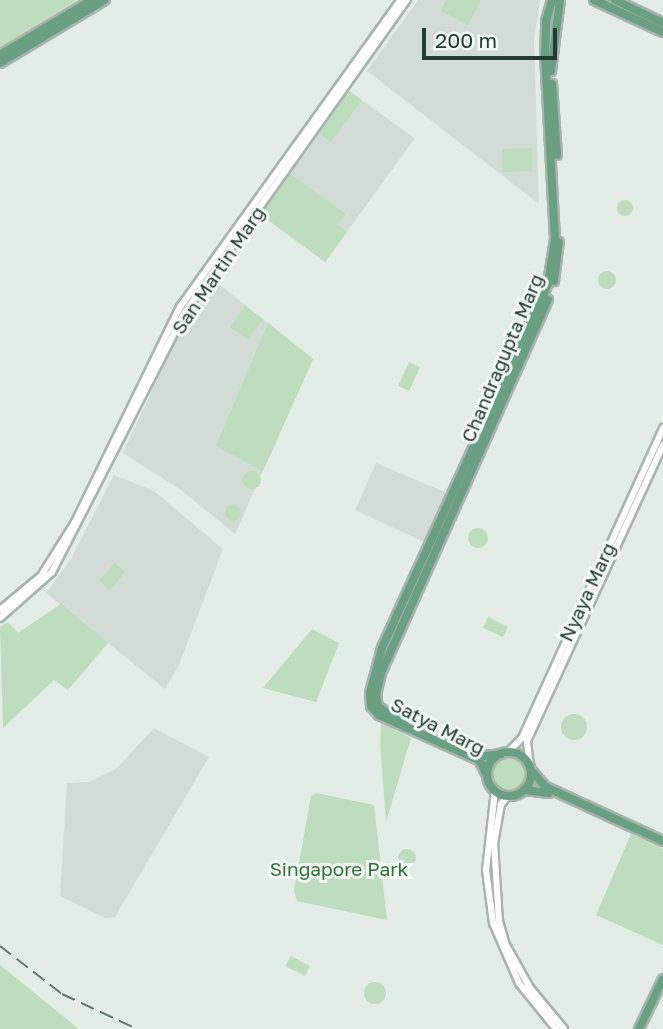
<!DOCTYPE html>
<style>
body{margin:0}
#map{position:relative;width:663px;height:1029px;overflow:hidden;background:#e4ece6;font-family:"Golos Text",sans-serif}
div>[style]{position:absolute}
.built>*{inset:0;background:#d2dcd5}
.green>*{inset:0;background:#bedcbe}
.round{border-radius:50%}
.roads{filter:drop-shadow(2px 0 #a7b4ab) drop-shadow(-2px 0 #a7b4ab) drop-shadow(0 2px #a7b4ab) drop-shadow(0 -2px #a7b4ab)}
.minor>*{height:6px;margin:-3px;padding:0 3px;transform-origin:3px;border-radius:3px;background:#fff}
.major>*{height:8px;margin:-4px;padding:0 4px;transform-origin:4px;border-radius:4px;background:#6b9f83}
.major>.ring{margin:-4px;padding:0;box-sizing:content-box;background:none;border:8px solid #6b9f83;border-radius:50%}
.rail>*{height:2px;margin-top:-1px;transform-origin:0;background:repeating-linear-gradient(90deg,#5f786a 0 14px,transparent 0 21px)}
span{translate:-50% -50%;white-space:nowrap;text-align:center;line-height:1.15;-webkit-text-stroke:6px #f4f9f5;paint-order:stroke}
.street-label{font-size:19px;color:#243c2f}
.park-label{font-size:19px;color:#317138}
.scale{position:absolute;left:422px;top:28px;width:135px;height:32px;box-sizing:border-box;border:4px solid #243c2f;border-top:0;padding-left:9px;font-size:21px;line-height:24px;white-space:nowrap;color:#243c2f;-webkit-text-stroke:5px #f4f9f5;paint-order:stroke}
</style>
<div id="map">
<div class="built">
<i style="clip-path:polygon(418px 0,540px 0,534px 39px,539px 204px,367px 71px)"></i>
<i style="clip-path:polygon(349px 91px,415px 138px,325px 262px,261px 215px)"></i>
<i style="clip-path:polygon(214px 280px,313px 359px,235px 534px,181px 490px,123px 453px,185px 320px)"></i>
<i style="clip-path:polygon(376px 463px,447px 493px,424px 542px,355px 510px)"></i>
<i style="clip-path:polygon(114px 475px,154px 491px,223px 549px,179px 665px,165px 689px,46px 593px,71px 559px)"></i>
<i style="clip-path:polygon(154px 728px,209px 757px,115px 917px,105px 918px,60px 896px,67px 783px,89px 782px,116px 769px)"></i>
</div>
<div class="green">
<i style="clip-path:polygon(0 0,77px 0,0 47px)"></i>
<i style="clip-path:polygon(446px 0,481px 0,468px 25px,441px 11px)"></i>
<i style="clip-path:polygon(349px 91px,362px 100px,331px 142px,319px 134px)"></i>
<i style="clip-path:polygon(532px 148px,532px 171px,502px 172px,502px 149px)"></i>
<i style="clip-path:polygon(290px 174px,346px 214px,338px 225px,347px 232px,325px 262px,261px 215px)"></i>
<i class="round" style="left:617px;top:200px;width:16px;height:16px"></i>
<i class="round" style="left:598px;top:271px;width:18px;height:18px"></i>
<i style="clip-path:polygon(245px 306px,263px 319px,248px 340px,230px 327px)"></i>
<i style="clip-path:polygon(268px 323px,313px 359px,263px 471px,216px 446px)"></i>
<i style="clip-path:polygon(409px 362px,420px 367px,409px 391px,398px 386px)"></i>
<i class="round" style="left:243px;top:471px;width:18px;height:18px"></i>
<i class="round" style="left:225px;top:505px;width:16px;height:16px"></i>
<i class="round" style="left:468px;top:528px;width:20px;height:20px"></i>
<i style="clip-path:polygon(115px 563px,125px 572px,110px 590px,99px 581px)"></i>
<i style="clip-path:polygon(61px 604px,108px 643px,68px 690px,54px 680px,3px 728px,0 627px,8px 622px,18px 633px)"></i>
<i style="clip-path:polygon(488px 617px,508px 627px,503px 637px,483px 628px)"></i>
<i style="clip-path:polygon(312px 629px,339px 643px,316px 702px,263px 688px)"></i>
<i class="round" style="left:561px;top:714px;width:26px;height:26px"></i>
<i style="clip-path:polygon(381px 723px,411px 738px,386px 822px,380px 743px)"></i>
<i class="round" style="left:492px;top:757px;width:34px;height:34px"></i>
<i style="clip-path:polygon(316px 793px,374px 805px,387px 920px,297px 901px,294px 891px,311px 796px)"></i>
<i style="clip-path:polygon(631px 834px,663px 849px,663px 945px,596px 915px)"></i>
<i class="round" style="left:398px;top:849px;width:18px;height:18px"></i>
<i style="clip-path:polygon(291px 956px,310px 966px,305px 976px,285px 966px)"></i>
<i style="clip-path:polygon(0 965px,79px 1029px,0 1029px)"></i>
<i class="round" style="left:364px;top:982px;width:22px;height:22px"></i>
</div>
<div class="roads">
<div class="minor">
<i style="left:0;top:610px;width:53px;rotate:-39.7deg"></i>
<i style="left:41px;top:576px;width:64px;rotate:-57.8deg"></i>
<i style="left:75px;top:522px;width:239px;rotate:-64deg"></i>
<i style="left:180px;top:307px;width:378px;rotate:-54.3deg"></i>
<i style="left:0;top:618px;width:69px;rotate:-41.5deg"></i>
<i style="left:52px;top:572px;width:292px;rotate:-62.9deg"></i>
<i style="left:185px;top:312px;width:383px;rotate:-54.6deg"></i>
<i style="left:508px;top:752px;width:20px;rotate:-45deg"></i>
<i style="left:522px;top:738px;width:341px;rotate:-65.5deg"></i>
<i style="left:530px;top:766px;width:25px;rotate:-97deg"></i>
<i style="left:527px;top:741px;width:326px;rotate:-65.3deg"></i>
<i style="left:495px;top:790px;width:81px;rotate:96.4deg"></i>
<i style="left:486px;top:870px;width:53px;rotate:82.5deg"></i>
<i style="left:493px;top:923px;width:65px;rotate:66.6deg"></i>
<i style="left:519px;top:983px;width:59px;rotate:51.2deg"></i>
<i style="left:508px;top:796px;width:11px;rotate:131deg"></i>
<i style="left:501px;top:804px;width:39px;rotate:100deg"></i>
<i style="left:494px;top:842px;width:79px;rotate:86.4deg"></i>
<i style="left:499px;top:921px;width:25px;rotate:74deg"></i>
<i style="left:506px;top:945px;width:49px;rotate:60.8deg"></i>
<i style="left:530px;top:988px;width:53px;rotate:50.3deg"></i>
</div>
<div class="major">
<i style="left:594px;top:0;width:76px;rotate:24.9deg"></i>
<i style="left:615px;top:0;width:53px;rotate:25.6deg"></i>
<i style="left:0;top:55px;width:107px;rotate:-30.9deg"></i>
<i style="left:0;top:63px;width:122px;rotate:-31deg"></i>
<i style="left:551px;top:71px;width:72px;rotate:-82.8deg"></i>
<i style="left:552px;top:84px;width:71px;rotate:86deg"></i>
<i style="left:554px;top:281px;width:39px;rotate:-83deg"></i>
<i style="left:404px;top:722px;width:30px;rotate:-150deg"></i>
<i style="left:378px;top:707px;width:12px;rotate:-99deg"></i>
<i style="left:376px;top:695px;width:23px;rotate:-77deg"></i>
<i style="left:381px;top:673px;width:409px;rotate:-65.9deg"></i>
<i style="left:470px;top:751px;width:14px;rotate:21deg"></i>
<i style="left:483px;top:756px;width:18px;rotate:-6deg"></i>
<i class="ring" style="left:487px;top:752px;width:36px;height:36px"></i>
<i style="left:531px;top:770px;width:23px;rotate:49deg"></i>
<i style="left:546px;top:787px;width:129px;rotate:24.8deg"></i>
<i style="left:487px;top:775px;width:17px;rotate:-118deg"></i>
<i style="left:479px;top:760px;width:110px;rotate:-155.8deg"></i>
<i style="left:379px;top:715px;width:12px;rotate:-132deg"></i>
<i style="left:371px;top:706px;width:13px;rotate:-94deg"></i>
<i style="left:370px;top:693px;width:47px;rotate:-75.1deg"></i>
<i style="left:382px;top:648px;width:401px;rotate:-65.5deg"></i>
<i style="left:548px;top:283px;width:45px;rotate:-81deg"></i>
<i style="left:555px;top:239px;width:182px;rotate:-93.1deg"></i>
<i style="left:545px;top:57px;width:36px;rotate:-88deg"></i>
<i style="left:546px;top:21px;width:22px;rotate:-74deg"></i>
<i style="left:524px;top:790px;width:25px;rotate:7deg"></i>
<i style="left:639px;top:1029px;width:55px;rotate:-64.4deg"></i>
</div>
</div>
<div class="rail">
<i style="left:0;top:946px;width:78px;rotate:37.7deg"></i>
<i style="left:62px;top:994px;width:83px;rotate:25deg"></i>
</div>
<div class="street-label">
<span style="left:218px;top:270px;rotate:-56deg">San Martin Marg</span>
<span style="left:502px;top:358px;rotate:-67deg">Chandragupta Marg</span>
<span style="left:587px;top:592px;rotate:-65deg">Nyaya Marg</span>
<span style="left:438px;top:726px;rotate:27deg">Satya Marg</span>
</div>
<div class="park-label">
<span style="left:339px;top:869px">Singapore Park</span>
</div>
<div class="scale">200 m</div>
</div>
